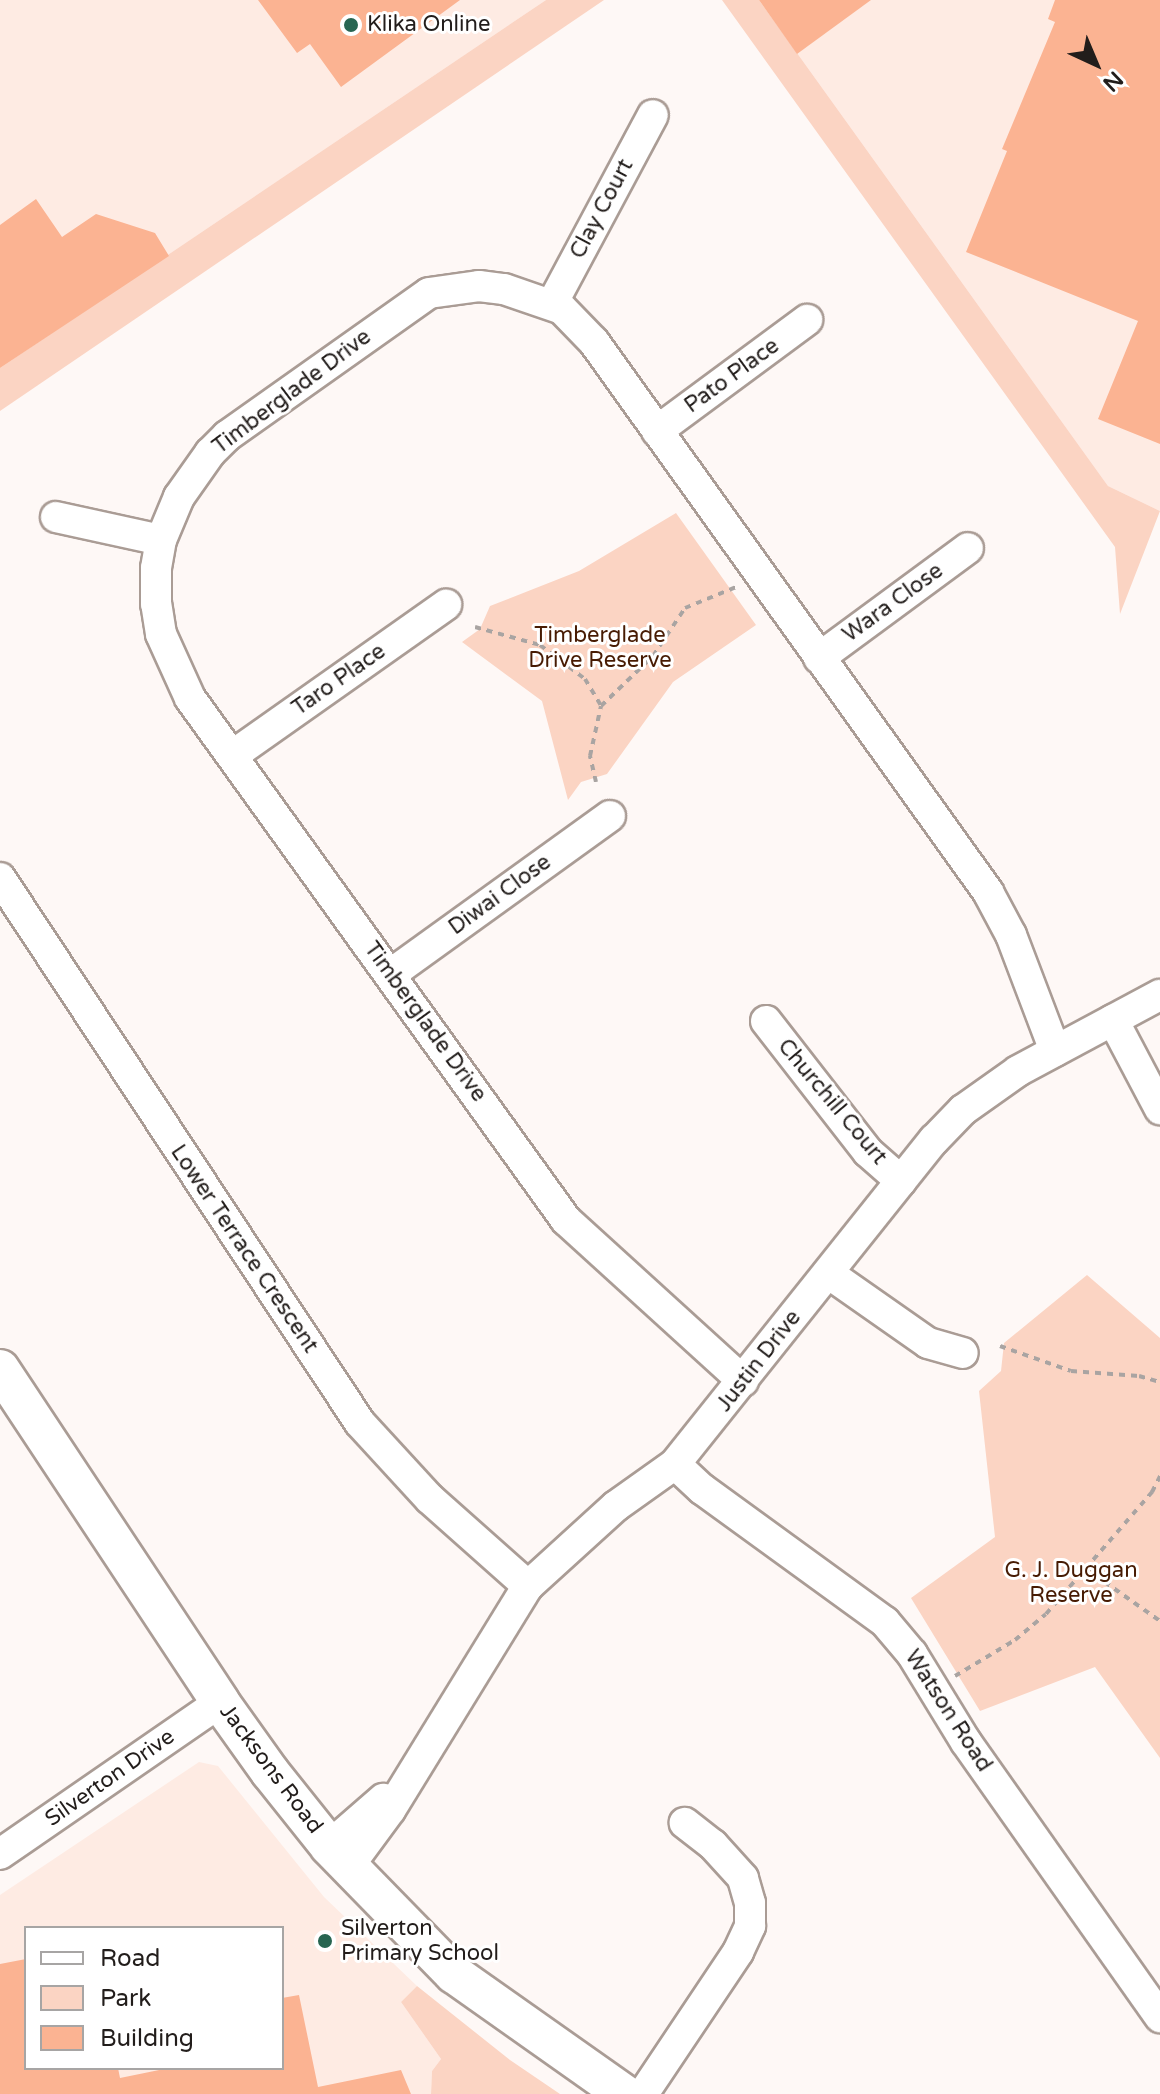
<!DOCTYPE html>
<style>
body{margin:0}
#map{position:relative;width:1160px;height:2094px;overflow:hidden;background:#fef8f6;font-family:"Varela Round",sans-serif}
div>[style]{position:absolute}
.built>*{inset:0;background:#feebe3}
.green>*{inset:0;background:#fbd4c3}
.building>*{inset:0;background:#fbb392}
.path>*{height:4px;margin-top:-2px;transform-origin:0;background:repeating-linear-gradient(90deg,#a9a4a2 0 6px,transparent 0 12px)}
.roads{filter:drop-shadow(2px 0 #aa9c95) drop-shadow(-2px 0 #aa9c95) drop-shadow(0 2px #aa9c95) drop-shadow(0 -2px #aa9c95)}
.minor>*{height:30px;margin:-15px;padding:0 15px;transform-origin:15px;border-radius:15px;background:#fff}
.major>*{height:38px;margin:-19px;padding:0 19px;transform-origin:19px;border-radius:19px;background:#fff}
.dots>*{width:22px;height:22px;translate:-50% -50%;box-sizing:border-box;border:4px solid #fff;border-radius:50%}
span{translate:-50% -50%;white-space:nowrap;text-align:center;line-height:1.15;-webkit-text-stroke:6px #fff;paint-order:stroke}
.poi-label{font-size:22px;color:#221d1b}
.left{translate:0 -50%;text-align:left}
.street-label{font-size:22px;color:#221d1b}
.park-label{font-size:22px;color:#471b03}
.legend{position:absolute;left:24px;top:1926px;width:260px;height:144px;box-sizing:border-box;background:#fff;border:2px solid #a7a5a4;margin:0;padding:10px 14px;list-style:none;font-size:24px;color:#221d1b}
.legend li{display:flex;align-items:center;gap:16px;height:40px}
.legend b{width:40px;border:2px solid #a7a5a4}
.north{position:absolute;left:1056px;top:24px;width:80px;height:80px;-webkit-text-stroke:6px #fff;paint-order:stroke;rotate:136deg;font-size:22px;font-weight:700;line-height:32px;text-align:center;color:#221d1b}
.north::after{content:'';display:block;margin:auto;width:28px;height:36px;background:#221d1b;clip-path:polygon(50% 0,100% 100%,50% 72%,0 100%)}
</style>
<div id="map">
<div class="built">
<i style="clip-path:polygon(0 0,546px 0,0 368px)"></i>
<i style="clip-path:polygon(759px 0,1160px 0,1160px 511px,1108px 486px)"></i>
<i style="clip-path:polygon(evenodd,199px 1762px,218px 1766px,324px 1897px,417px 1986px,401px 2002px,441px 2059px,432px 2071px,431px 2094px,0 2094px,0 1895px,199px 1762px,26px 1928px,282px 1928px,282px 2068px,26px 2068px,26px 1928px)"></i>
</div>
<div class="green">
<i style="clip-path:polygon(546px 0,604px 0,0 411px,0 368px)"></i>
<i style="clip-path:polygon(722px 0,759px 0,1108px 486px,1160px 511px,1120px 614px,1115px 547px)"></i>
<i style="clip-path:polygon(676px 513px,756px 625px,673px 682px,607px 774px,581px 782px,568px 800px,542px 701px,462px 642px,480px 629px,490px 606px,579px 571px)"></i>
<i style="clip-path:polygon(1087px 1275px,1160px 1338px,1160px 1758px,1095px 1667px,980px 1711px,911px 1598px,995px 1537px,979px 1391px,1001px 1371px,1004px 1343px)"></i>
<i style="clip-path:polygon(417px 1986px,510px 2060px,560px 2094px,431px 2094px,432px 2071px,441px 2059px,401px 2002px)"></i>
</div>
<div class="building">
<i style="clip-path:polygon(258px 0,460px 0,341px 87px,310px 44px,297px 53px)"></i>
<i style="clip-path:polygon(759px 0,871px 0,797px 54px)"></i>
<i style="clip-path:polygon(1055px 0,1160px 0,1160px 444px,1098px 419px,1138px 321px,966px 252px,1007px 151px,1002px 149px,1055px 22px,1048px 19px)"></i>
<i style="clip-path:polygon(36px 199px,62px 237px,96px 214px,155px 233px,169px 256px,0 368px,0 225px)"></i>
<i style="clip-path:polygon(26px 1959px,26px 2068px,118px 2068px,120px 2078px,169px 2068px,282px 2068px,282px 1998px,299px 1995px,318px 2087px,401px 2070px,411px 2094px,0 2094px,0 1964px)"></i>
</div>
<div class="path">
<i style="left:475px;top:627px;width:67px;rotate:15.5deg"></i>
<i style="left:540px;top:645px;width:56px;rotate:37.1deg"></i>
<i style="left:585px;top:679px;width:31px;rotate:59deg"></i>
<i style="left:596px;top:782px;width:27px;rotate:-103deg"></i>
<i style="left:590px;top:756px;width:51px;rotate:-77.6deg"></i>
<i style="left:601px;top:706px;width:72px;rotate:-43.9deg"></i>
<i style="left:653px;top:656px;width:58px;rotate:-56.3deg"></i>
<i style="left:685px;top:608px;width:55px;rotate:-22.4deg"></i>
<i style="left:1000px;top:1346px;width:75px;rotate:19.4deg"></i>
<i style="left:1071px;top:1371px;width:68px;rotate:4.2deg"></i>
<i style="left:1139px;top:1376px;width:22px;rotate:16deg"></i>
<i style="left:1085px;top:1568px;width:92px;rotate:35.2deg"></i>
<i style="left:955px;top:1676px;width:70px;rotate:-31deg"></i>
<i style="left:1015px;top:1640px;width:40px;rotate:-40deg"></i>
<i style="left:1046px;top:1614px;width:162px;rotate:-49deg"></i>
<i style="left:1152px;top:1492px;width:18px;rotate:-63deg"></i>
</div>
<div class="roads">
<div class="minor">
<i style="left:552px;top:304px;width:214px;rotate:-61.9deg"></i>
<i style="left:657px;top:431px;width:187px;rotate:-36.5deg"></i>
<i style="left:56px;top:517px;width:107px;rotate:12.4deg"></i>
<i style="left:819px;top:658px;width:185px;rotate:-36.4deg"></i>
<i style="left:233px;top:755px;width:261px;rotate:-35.2deg"></i>
<i style="left:0;top:878px;width:653px;rotate:56.55deg"></i>
<i style="left:360px;top:1423px;width:103px;rotate:47.4deg"></i>
<i style="left:430px;top:1499px;width:131px;rotate:41.6deg"></i>
<i style="left:391px;top:974px;width:270px;rotate:-35.8deg"></i>
<i style="left:1113px;top:1020px;width:101px;rotate:62.2deg"></i>
<i style="left:766px;top:1021px;width:166px;rotate:52.1deg"></i>
<i style="left:868px;top:1152px;width:44px;rotate:41.3deg"></i>
<i style="left:828px;top:1273px;width:122px;rotate:35deg"></i>
<i style="left:928px;top:1343px;width:36px;rotate:16deg"></i>
<i style="left:743px;top:1381px;width:239px;rotate:-137.7deg"></i>
<i style="left:566px;top:1220px;width:643px;rotate:-125.77deg"></i>
<i style="left:190px;top:698px;width:70px;rotate:-114.4deg"></i>
<i style="left:161px;top:634px;width:30px;rotate:-99deg"></i>
<i style="left:156px;top:604px;width:36px;rotate:-90deg"></i>
<i style="left:156px;top:568px;width:28px;rotate:-80deg"></i>
<i style="left:161px;top:540px;width:47px;rotate:-67.3deg"></i>
<i style="left:179px;top:497px;width:54px;rotate:-54.8deg"></i>
<i style="left:210px;top:453px;width:24px;rotate:-45deg"></i>
<i style="left:227px;top:436px;width:247px;rotate:-35.3deg"></i>
<i style="left:429px;top:293px;width:50px;rotate:-8deg"></i>
<i style="left:479px;top:286px;width:25px;rotate:7deg"></i>
<i style="left:504px;top:289px;width:61px;rotate:19deg"></i>
<i style="left:562px;top:309px;width:46px;rotate:45.9deg"></i>
<i style="left:594px;top:342px;width:677px;rotate:54.38deg"></i>
<i style="left:988px;top:892px;width:49px;rotate:61.9deg"></i>
<i style="left:1011px;top:935px;width:124px;rotate:69.2deg"></i>
<i style="left:675px;top:1464px;width:37px;rotate:43deg"></i>
<i style="left:702px;top:1489px;width:226px;rotate:36deg"></i>
<i style="left:885px;top:1622px;width:42px;rotate:49.8deg"></i>
<i style="left:912px;top:1654px;width:103px;rotate:58.5deg"></i>
<i style="left:966px;top:1742px;width:337px;rotate:54.8deg"></i>
<i style="left:329px;top:1846px;width:72px;rotate:-41deg"></i>
<i style="left:0;top:1854px;width:267px;rotate:-34.6deg"></i>
<i style="left:348px;top:1867px;width:71px;rotate:-53.6deg"></i>
<i style="left:390px;top:1810px;width:263px;rotate:-58.4deg"></i>
<i style="left:528px;top:1586px;width:119px;rotate:-42.3deg"></i>
<i style="left:616px;top:1506px;width:72px;rotate:-35.4deg"></i>
<i style="left:675px;top:1464px;width:415px;rotate:-51.4deg"></i>
<i style="left:934px;top:1140px;width:42px;rotate:-46deg"></i>
<i style="left:963px;top:1110px;width:67px;rotate:-35.3deg"></i>
<i style="left:1018px;top:1071px;width:161px;rotate:-28.2deg"></i>
<i style="left:643px;top:2094px;width:171px;rotate:-56.2deg"></i>
<i style="left:738px;top:1952px;width:29px;rotate:-65deg"></i>
<i style="left:750px;top:1926px;width:23px;rotate:-90deg"></i>
<i style="left:750px;top:1903px;width:26px;rotate:-106deg"></i>
<i style="left:743px;top:1878px;width:45px;rotate:-132.3deg"></i>
<i style="left:713px;top:1845px;width:36px;rotate:-142deg"></i>
</div>
<div class="major">
<i style="left:0;top:1369px;width:399px;rotate:56.5deg"></i>
<i style="left:220px;top:1702px;width:86px;rotate:54.5deg"></i>
<i style="left:270px;top:1772px;width:95px;rotate:51.4deg"></i>
<i style="left:329px;top:1846px;width:179px;rotate:45.7deg"></i>
<i style="left:454px;top:1974px;width:208px;rotate:35.2deg"></i>
</div>
</div>
<div class="dots">
<i style="left:351px;top:25px;background:#276551"></i>
<i style="left:325px;top:1941px;background:#276551"></i>
</div>
<div class="poi-label">
<span class="left" style="left:367px;top:25px">Klika Online</span>
<span class="left" style="left:341px;top:1941px">Silverton<br>Primary School</span>
</div>
<div class="street-label">
<span style="left:602px;top:209px;rotate:-62deg">Clay Court</span>
<span style="left:732px;top:376px;rotate:-36deg">Pato Place</span>
<span style="left:292px;top:392px;rotate:-37deg">Timberglade Drive</span>
<span style="left:893px;top:603px;rotate:-36deg">Wara Close</span>
<span style="left:339px;top:680px;rotate:-35deg">Taro Place</span>
<span style="left:500px;top:895px;rotate:-36deg">Diwai Close</span>
<span style="left:425px;top:1022px;rotate:54deg">Timberglade Drive</span>
<span style="left:832px;top:1102px;rotate:50deg">Churchill Court</span>
<span style="left:244px;top:1249px;rotate:56deg">Lower Terrace Crescent</span>
<span style="left:759px;top:1361px;rotate:-52deg">Justin Drive</span>
<span style="left:948px;top:1711px;rotate:57deg">Watson Road</span>
<span style="left:271px;top:1769px;rotate:53deg">Jacksons Road</span>
<span style="left:110px;top:1778px;rotate:-35deg">Silverton Drive</span>
</div>
<div class="park-label">
<span style="left:600px;top:648px">Timberglade<br>Drive Reserve</span>
<span style="left:1071px;top:1583px">G. J. Duggan<br>Reserve</span>
</div>
<ul class="legend">
<li><b style="height:10px;background:#fff"></b>Road</li>
<li><b style="height:22px;background:#fbd4c3"></b>Park</li>
<li><b style="height:22px;background:#fbb392"></b>Building</li>
</ul>
<div class="north">N</div>
</div>
